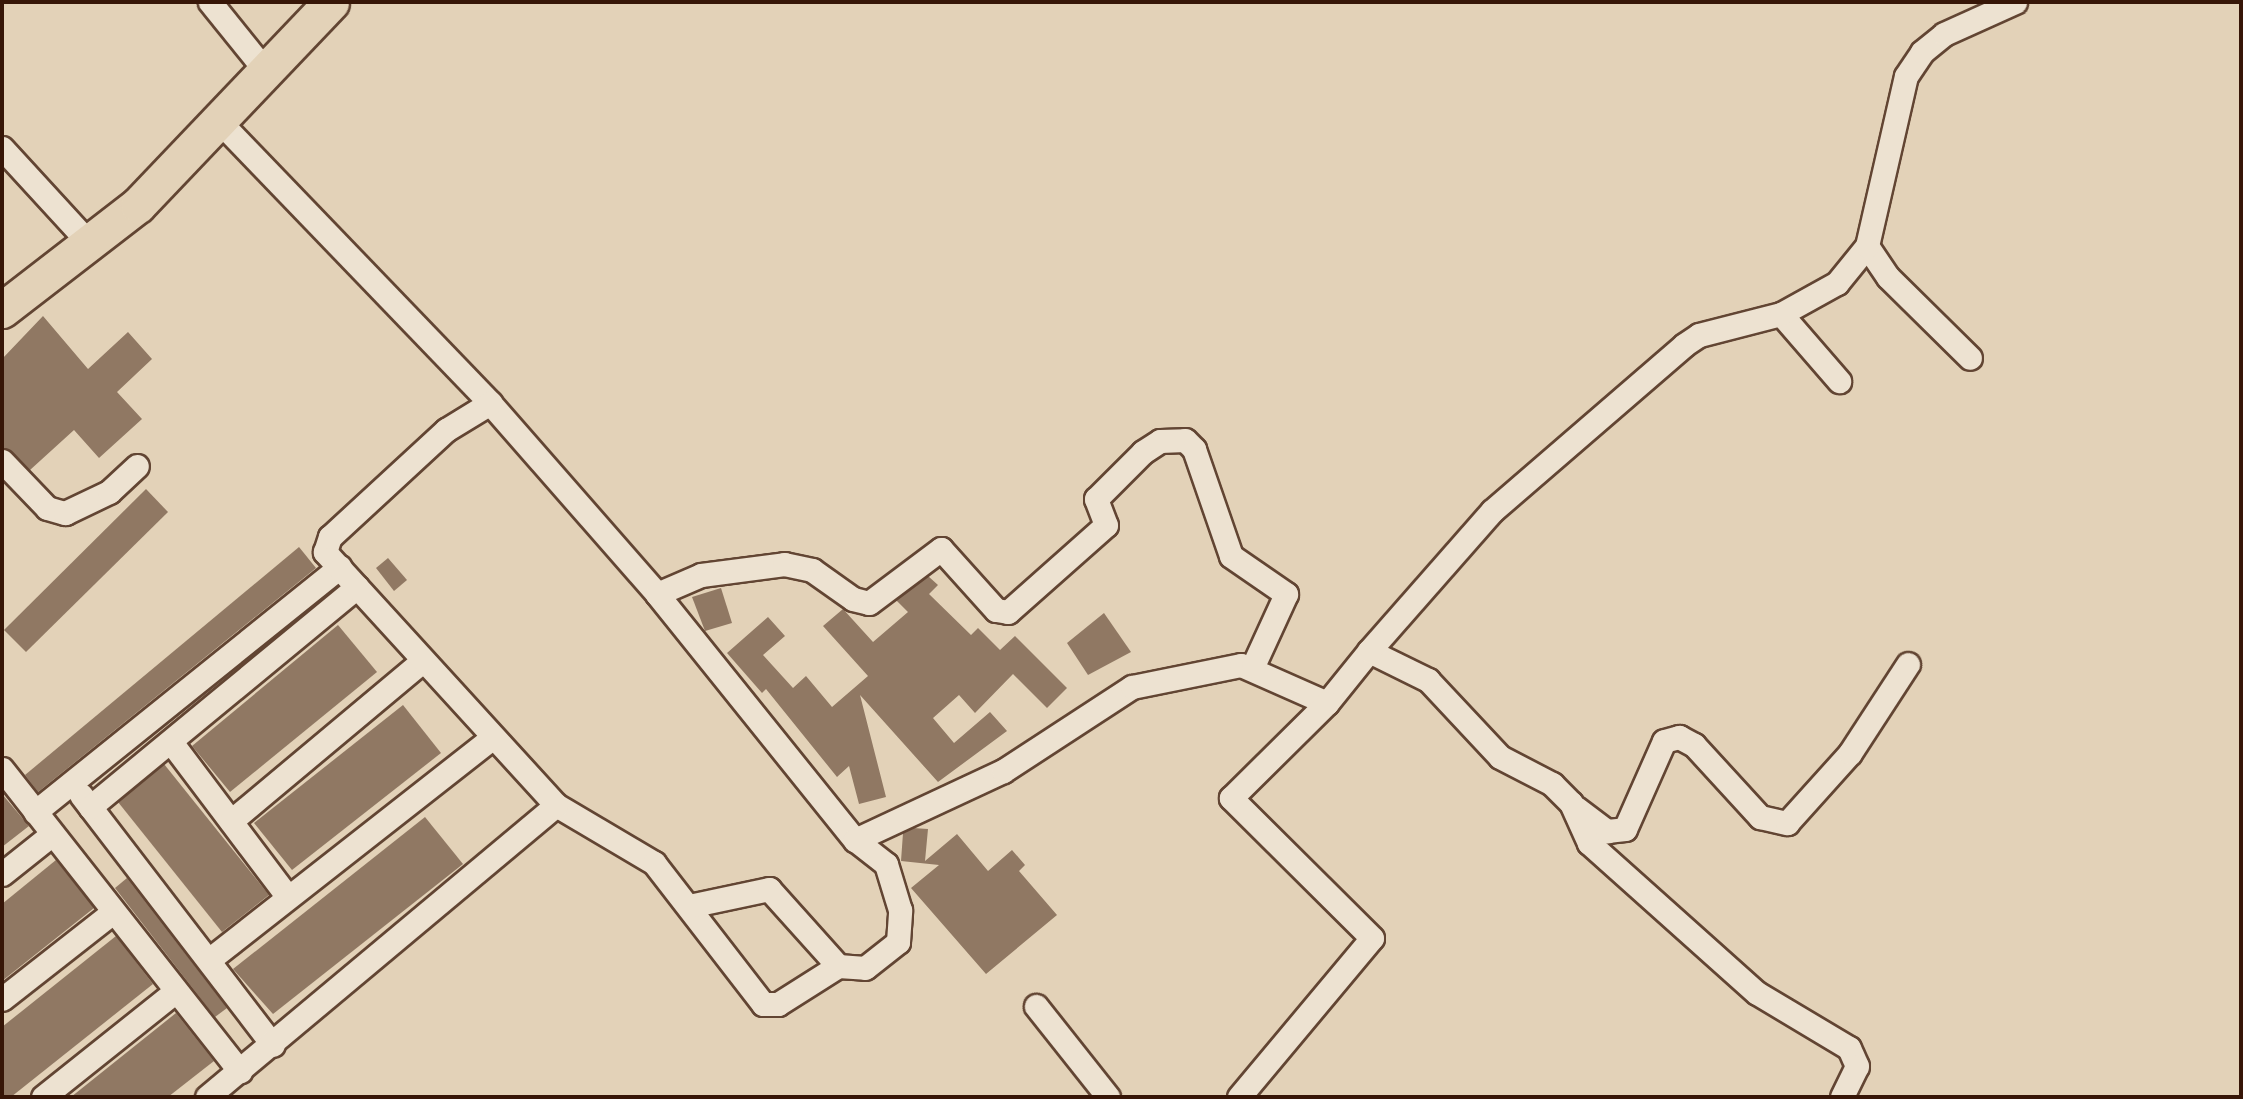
<!DOCTYPE html>
<style>
body{margin:0}
#map{position:relative;width:2243px;height:1099px;overflow:hidden;background:#e3d2b8;font-family:"IM FELL English",serif}
div>[style]{position:absolute}
.building>*{inset:0;background:#907863}
.roads{filter:drop-shadow(2px 0 #624533) drop-shadow(-2px 0 #624533) drop-shadow(0 2px #624533) drop-shadow(0 -2px #624533)}
.street>*{height:23px;margin:-11.5px;padding:0 11.5px;transform-origin:11.5px;border-radius:11.5px;background:#ede2d1}
.primary>*{height:35px;margin:-17.5px;padding:0 17.5px;transform-origin:17.5px;border-radius:17.5px;background:#e3d2b8}
span{translate:-50% -50%;white-space:nowrap;text-align:center;line-height:1.15;-webkit-text-stroke:6px #ede2d1;paint-order:stroke}
.frame{position:absolute;inset:0;border:4px solid #371607;pointer-events:none}
</style>
<div id="map">
<div class="building">
<i style="clip-path:polygon(43px 316px,88px 369px,128px 332px,152px 359px,117px 392px,142px 419px,99px 458px,74px 430px,30px 470px,2px 447px,2px 359px)"></i>
<i style="clip-path:polygon(146px 489px,168px 512px,26px 652px,4px 630px)"></i>
<i style="clip-path:polygon(299px 547px,316px 568px,38px 792px,25px 775px)"></i>
<i style="clip-path:polygon(388px 558px,407px 580px,394px 591px,376px 568px)"></i>
<i style="clip-path:polygon(928px 576px,938px 585px,929px 594px,971px 635px,978px 628px,1000px 650px,1015px 636px,1067px 688px,1047px 708px,1013px 674px,975px 713px,959px 695px,933px 718px,954px 743px,990px 712px,1007px 731px,938px 782px,860px 695px,886px 797px,859px 804px,849px 766px,837px 777px,766px 689px,762px 693px,727px 653px,768px 617px,785px 636px,763px 655px,793px 688px,806px 676px,832px 707px,868px 676px,823px 626px,843px 609px,873px 642px,908px 612px,896px 600px)"></i>
<i style="clip-path:polygon(721px 588px,732px 623px,705px 631px,692px 597px)"></i>
<i style="clip-path:polygon(1104px 613px,1131px 652px,1088px 675px,1067px 643px)"></i>
<i style="clip-path:polygon(338px 625px,377px 672px,230px 792px,192px 746px)"></i>
<i style="clip-path:polygon(403px 705px,441px 753px,292px 870px,254px 823px)"></i>
<i style="clip-path:polygon(164px 764px,269px 895px,222px 932px,118px 802px)"></i>
<i style="clip-path:polygon(2px 794px,29px 826px,2px 847px)"></i>
<i style="clip-path:polygon(425px 817px,463px 864px,273px 1014px,233px 969px)"></i>
<i style="clip-path:polygon(913px 828px,928px 829px,925px 861px,957px 834px,988px 871px,1012px 850px,1025px 865px,1019px 871px,1057px 915px,986px 974px,911px 888px,939px 865px,901px 861px,903px 833px)"></i>
<i style="clip-path:polygon(56px 860px,94px 908px,2px 981px,2px 904px)"></i>
<i style="clip-path:polygon(127px 878px,227px 1008px,215px 1017px,115px 888px)"></i>
<i style="clip-path:polygon(116px 936px,153px 984px,11px 1097px,2px 1097px,2px 1027px)"></i>
<i style="clip-path:polygon(176px 1013px,214px 1061px,168px 1097px,71px 1097px)"></i>
</div>
<div class="roads">
<div class="street">
<i style="left:210px;top:2px;width:86px;rotate:51.1deg"></i>
<i style="left:219px;top:121px;width:391px;rotate:46.1deg"></i>
<i style="left:490px;top:403px;width:254px;rotate:48.8deg"></i>
<i style="left:657px;top:594px;width:316px;rotate:51.2deg"></i>
<i style="left:855px;top:840px;width:163px;rotate:-25deg"></i>
<i style="left:1003px;top:771px;width:154px;rotate:-33.1deg"></i>
<i style="left:1132px;top:687px;width:111px;rotate:-11.4deg"></i>
<i style="left:1241px;top:665px;width:94px;rotate:23.8deg"></i>
<i style="left:1327px;top:703px;width:67px;rotate:-51.1deg"></i>
<i style="left:1369px;top:651px;width:66px;rotate:26.2deg"></i>
<i style="left:1428px;top:680px;width:105px;rotate:46.9deg"></i>
<i style="left:1500px;top:757px;width:59px;rotate:27.4deg"></i>
<i style="left:1552px;top:784px;width:27px;rotate:45deg"></i>
<i style="left:1571px;top:803px;width:44px;rotate:65.8deg"></i>
<i style="left:1589px;top:843px;width:225px;rotate:41.8deg"></i>
<i style="left:1757px;top:993px;width:107px;rotate:30.9deg"></i>
<i style="left:1849px;top:1048px;width:20px;rotate:66deg"></i>
<i style="left:1857px;top:1066px;width:34px;rotate:116deg"></i>
<i style="left:2px;top:148px;width:130px;rotate:47.5deg"></i>
<i style="left:1867px;top:246px;width:37px;rotate:56deg"></i>
<i style="left:1888px;top:277px;width:115px;rotate:44.6deg"></i>
<i style="left:1781px;top:314px;width:89px;rotate:49.1deg"></i>
<i style="left:2px;top:461px;width:65px;rotate:46.2deg"></i>
<i style="left:47px;top:508px;width:19px;rotate:16deg"></i>
<i style="left:65px;top:513px;width:49px;rotate:-25.5deg"></i>
<i style="left:109px;top:492px;width:38px;rotate:-43deg"></i>
<i style="left:657px;top:594px;width:48px;rotate:-23.4deg"></i>
<i style="left:701px;top:575px;width:84px;rotate:-7.5deg"></i>
<i style="left:784px;top:564px;width:29px;rotate:12deg"></i>
<i style="left:812px;top:570px;width:50px;rotate:35.3deg"></i>
<i style="left:853px;top:599px;width:16px;rotate:14deg"></i>
<i style="left:869px;top:603px;width:90px;rotate:-36.9deg"></i>
<i style="left:941px;top:549px;width:82px;rotate:48deg"></i>
<i style="left:996px;top:610px;width:12px;rotate:9deg"></i>
<i style="left:1008px;top:612px;width:131px;rotate:-41.6deg"></i>
<i style="left:1106px;top:525px;width:28px;rotate:-111deg"></i>
<i style="left:1096px;top:499px;width:66px;rotate:-45deg"></i>
<i style="left:1143px;top:452px;width:20px;rotate:-33deg"></i>
<i style="left:1160px;top:441px;width:25px;rotate:-2deg"></i>
<i style="left:1185px;top:440px;width:13px;rotate:45deg"></i>
<i style="left:1194px;top:449px;width:113px;rotate:70.9deg"></i>
<i style="left:1231px;top:556px;width:67px;rotate:34.6deg"></i>
<i style="left:1286px;top:594px;width:79px;rotate:114.6deg"></i>
<i style="left:1369px;top:651px;width:186px;rotate:-48.7deg"></i>
<i style="left:1492px;top:511px;width:254px;rotate:-40.8deg"></i>
<i style="left:1684px;top:345px;width:18px;rotate:-34deg"></i>
<i style="left:1699px;top:335px;width:85px;rotate:-14.4deg"></i>
<i style="left:1781px;top:314px;width:64px;rotate:-29deg"></i>
<i style="left:1837px;top:283px;width:48px;rotate:-51deg"></i>
<i style="left:1867px;top:246px;width:174px;rotate:-77.1deg"></i>
<i style="left:1906px;top:76px;width:29px;rotate:-56deg"></i>
<i style="left:1922px;top:52px;width:28px;rotate:-39deg"></i>
<i style="left:1944px;top:34px;width:78px;rotate:-24.3deg"></i>
<i style="left:171px;top:742px;width:194px;rotate:53deg"></i>
<i style="left:2px;top:769px;width:385px;rotate:51.8deg"></i>
<i style="left:81px;top:795px;width:315px;rotate:52.5deg"></i>
<i style="left:556px;top:805px;width:114px;rotate:30.6deg"></i>
<i style="left:654px;top:863px;width:178px;rotate:52.3deg"></i>
<i style="left:763px;top:1004px;width:15px"></i>
<i style="left:778px;top:1004px;width:71px;rotate:-32.3deg"></i>
<i style="left:90px;top:807px;width:346px;rotate:-39.5deg"></i>
<i style="left:1576px;top:808px;width:39px;rotate:37deg"></i>
<i style="left:1607px;top:831px;width:18px;rotate:-6deg"></i>
<i style="left:1625px;top:829px;width:96px;rotate:-66.1deg"></i>
<i style="left:1664px;top:741px;width:16px;rotate:-15deg"></i>
<i style="left:1679px;top:737px;width:17px;rotate:28deg"></i>
<i style="left:1694px;top:745px;width:98px;rotate:47.5deg"></i>
<i style="left:1760px;top:817px;width:28px;rotate:13deg"></i>
<i style="left:1787px;top:823px;width:94px;rotate:-48deg"></i>
<i style="left:1850px;top:753px;width:106px;rotate:-56.9deg"></i>
<i style="left:35px;top:812px;width:391px;rotate:-38.8deg"></i>
<i style="left:231px;top:821px;width:248px;rotate:-39.9deg"></i>
<i style="left:2px;top:874px;width:63px;rotate:-38.5deg"></i>
<i style="left:689px;top:906px;width:82px;rotate:-12deg"></i>
<i style="left:769px;top:889px;width:103px;rotate:48.1deg"></i>
<i style="left:838px;top:966px;width:27px;rotate:4deg"></i>
<i style="left:865px;top:968px;width:42px;rotate:-38.2deg"></i>
<i style="left:898px;top:942px;width:32px;rotate:-86deg"></i>
<i style="left:900px;top:910px;width:48px;rotate:-106.9deg"></i>
<i style="left:886px;top:864px;width:39px;rotate:-142deg"></i>
<i style="left:210px;top:959px;width:358px;rotate:-38.1deg"></i>
<i style="left:2px;top:999px;width:141px;rotate:-38.1deg"></i>
<i style="left:1036px;top:1006px;width:116px;rotate:51.6deg"></i>
<i style="left:43px;top:1097px;width:170px;rotate:-38.6deg"></i>
<i style="left:207px;top:1097px;width:455px;rotate:-39.9deg"></i>
<i style="left:556px;top:805px;width:343px;rotate:-132.4deg"></i>
<i style="left:325px;top:552px;width:16px;rotate:-72deg"></i>
<i style="left:330px;top:537px;width:158px;rotate:-42.7deg"></i>
<i style="left:446px;top:430px;width:52px;rotate:-31.5deg"></i>
<i style="left:1239px;top:1097px;width:207px;rotate:-50.1deg"></i>
<i style="left:1372px;top:938px;width:199px;rotate:-135.2deg"></i>
<i style="left:1231px;top:798px;width:135px;rotate:-44.7deg"></i>
</div>
<div class="primary">
<i style="left:2px;top:310px;width:172px;rotate:-37.7deg"></i>
<i style="left:138px;top:205px;width:280px;rotate:-46.4deg"></i>
</div>
</div>
<div class="frame"></div>
</div>
